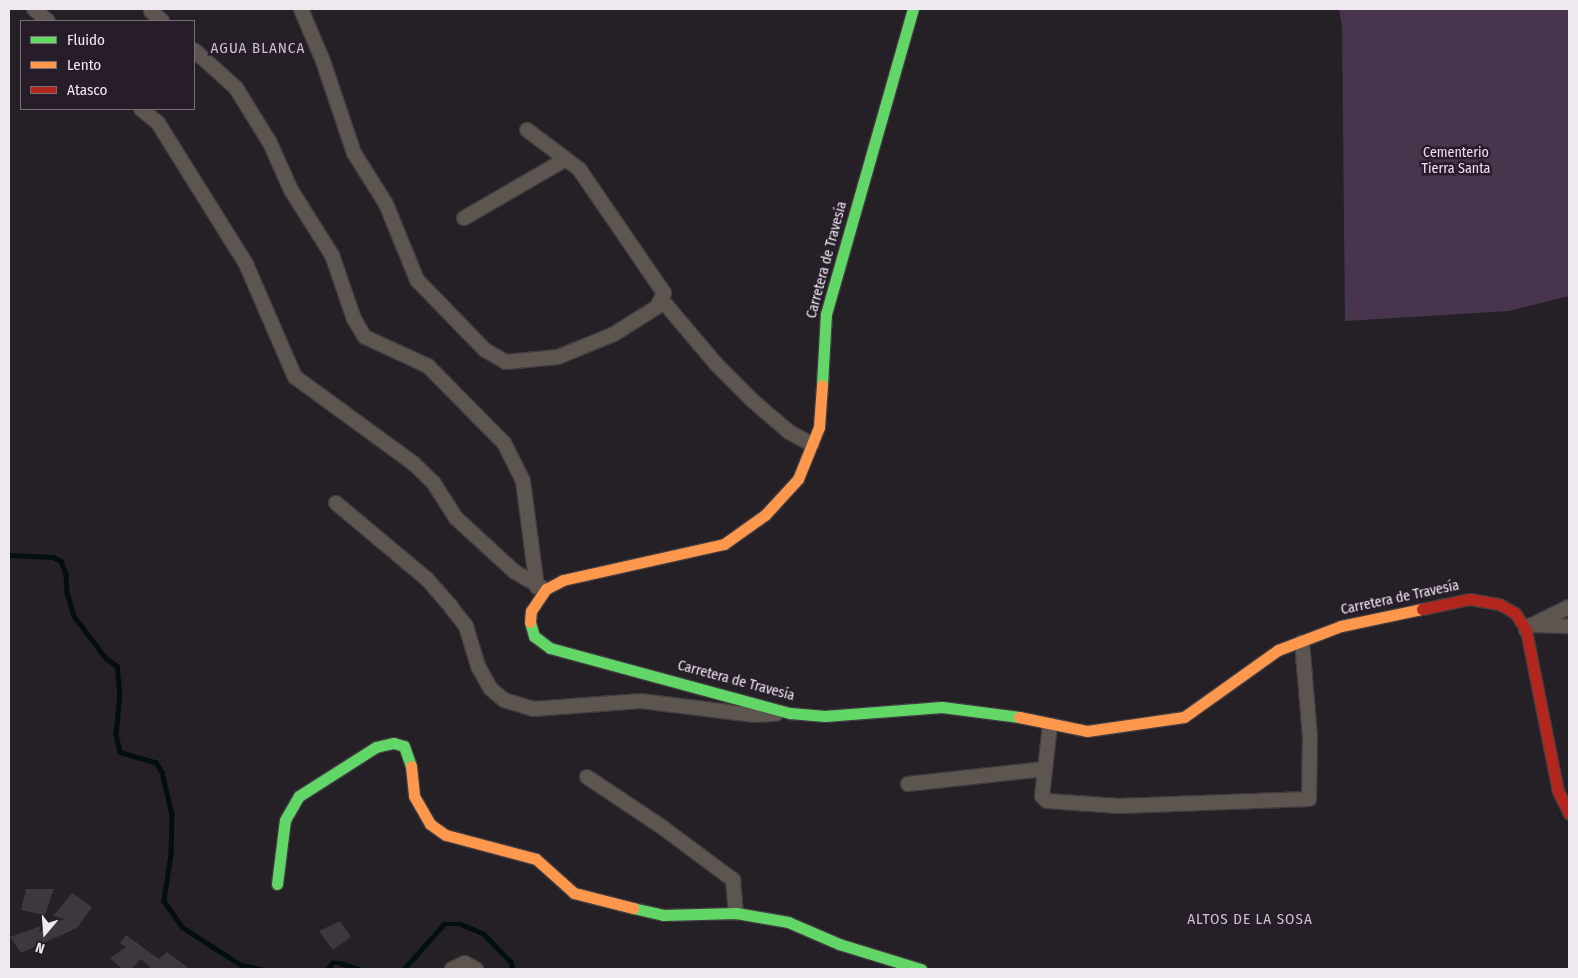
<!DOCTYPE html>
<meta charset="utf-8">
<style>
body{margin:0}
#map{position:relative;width:1578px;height:978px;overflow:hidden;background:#252026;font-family:"Fira Sans Condensed",sans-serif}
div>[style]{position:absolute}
.green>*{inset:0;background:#48344d}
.stream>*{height:4.5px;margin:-2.25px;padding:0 2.25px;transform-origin:2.25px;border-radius:2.25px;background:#030e0e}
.building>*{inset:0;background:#3c383d}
.roads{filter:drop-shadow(1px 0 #403d41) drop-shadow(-1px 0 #403d41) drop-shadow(0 1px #403d41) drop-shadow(0 -1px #403d41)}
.street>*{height:14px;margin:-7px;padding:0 7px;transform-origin:7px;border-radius:7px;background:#5d5550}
.fast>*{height:11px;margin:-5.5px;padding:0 5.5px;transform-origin:5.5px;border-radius:5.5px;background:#63d668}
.slow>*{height:11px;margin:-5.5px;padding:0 5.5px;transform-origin:5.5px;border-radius:5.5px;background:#ff974d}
.jam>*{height:11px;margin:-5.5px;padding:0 5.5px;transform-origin:5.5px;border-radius:5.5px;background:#b3261e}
span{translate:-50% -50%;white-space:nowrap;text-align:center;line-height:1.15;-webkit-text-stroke:5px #271d29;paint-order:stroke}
.park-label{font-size:14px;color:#f4dafb}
.street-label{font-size:14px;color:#efe8f0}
.neighbourhood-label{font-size:15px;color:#cdc0d1;letter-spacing:1px}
.frame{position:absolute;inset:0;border:10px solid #efe8f0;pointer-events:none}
.legend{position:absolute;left:20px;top:20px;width:175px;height:90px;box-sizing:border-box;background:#271d29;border:1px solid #776e79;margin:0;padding:6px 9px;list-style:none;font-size:15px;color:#efe8f0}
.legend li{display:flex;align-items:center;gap:10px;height:25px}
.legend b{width:25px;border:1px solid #776e79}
.north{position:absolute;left:20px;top:908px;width:50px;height:50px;-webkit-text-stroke:4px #271d29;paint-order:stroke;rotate:198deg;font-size:14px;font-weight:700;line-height:20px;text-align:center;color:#efe8f0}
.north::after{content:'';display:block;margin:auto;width:18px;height:22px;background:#efe8f0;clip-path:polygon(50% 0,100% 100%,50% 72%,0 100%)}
</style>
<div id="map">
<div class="green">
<i style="clip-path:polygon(1339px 9px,1569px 9px,1569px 296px,1509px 311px,1345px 321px,1342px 26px)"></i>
</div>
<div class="stream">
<i style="left:9px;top:555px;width:44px;rotate:2.6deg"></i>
<i style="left:53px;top:557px;width:9px;rotate:27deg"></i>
<i style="left:61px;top:561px;width:14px;rotate:69deg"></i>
<i style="left:66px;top:574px;width:18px;rotate:87deg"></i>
<i style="left:67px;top:592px;width:25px;rotate:74deg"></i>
<i style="left:74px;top:616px;width:53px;rotate:52.7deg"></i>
<i style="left:106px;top:658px;width:14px;rotate:36deg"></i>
<i style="left:117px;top:666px;width:28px;rotate:84deg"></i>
<i style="left:120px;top:694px;width:40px;rotate:95.7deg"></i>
<i style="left:116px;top:734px;width:18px;rotate:77deg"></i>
<i style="left:120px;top:752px;width:37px;rotate:16deg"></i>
<i style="left:156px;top:762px;width:12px;rotate:59deg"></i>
<i style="left:162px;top:772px;width:43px;rotate:76.6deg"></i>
<i style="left:172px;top:814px;width:40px;rotate:91.4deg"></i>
<i style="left:171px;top:854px;width:48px;rotate:98.5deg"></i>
<i style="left:164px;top:901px;width:32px;rotate:55deg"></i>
<i style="left:182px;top:927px;width:70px;rotate:32.8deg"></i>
<i style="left:241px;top:965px;width:21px;rotate:11deg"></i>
<i style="left:327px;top:969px;width:8px;rotate:-50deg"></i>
<i style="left:332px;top:963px;width:8px"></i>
<i style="left:340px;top:963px;width:21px;rotate:17deg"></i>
<i style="left:404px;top:969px;width:60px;rotate:-48.4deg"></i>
<i style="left:444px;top:924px;width:17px"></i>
<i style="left:461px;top:924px;width:25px;rotate:23deg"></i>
<i style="left:484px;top:934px;width:39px;rotate:46deg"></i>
<i style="left:511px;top:962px;width:7px;rotate:74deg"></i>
</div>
<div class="building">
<i style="clip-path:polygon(26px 889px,54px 889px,45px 915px,21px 910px)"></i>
<i style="clip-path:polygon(72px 893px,92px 907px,77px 928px,21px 953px,10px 937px,41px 926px,39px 933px,46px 925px,64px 919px,53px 916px)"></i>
<i style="clip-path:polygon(340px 921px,351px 937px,333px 950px,319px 931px)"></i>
<i style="clip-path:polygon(126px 935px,159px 959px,167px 952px,190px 969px,147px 969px,150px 967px,141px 959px,131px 969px,122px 969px,110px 958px,126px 947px,120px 943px)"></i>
</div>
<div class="roads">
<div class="street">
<i style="left:34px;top:9px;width:18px;rotate:41deg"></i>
<i style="left:301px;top:9px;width:56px;rotate:67.1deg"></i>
<i style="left:323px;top:61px;width:97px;rotate:71.4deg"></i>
<i style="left:354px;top:153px;width:60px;rotate:57.9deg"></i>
<i style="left:386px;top:204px;width:82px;rotate:67.8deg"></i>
<i style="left:417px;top:280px;width:98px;rotate:45.8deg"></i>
<i style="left:485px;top:350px;width:24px;rotate:30deg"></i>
<i style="left:506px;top:362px;width:52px;rotate:-5.5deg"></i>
<i style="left:558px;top:357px;width:61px;rotate:-22.3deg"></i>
<i style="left:614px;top:334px;width:51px;rotate:-32.1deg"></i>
<i style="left:657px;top:307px;width:16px;rotate:-63deg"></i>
<i style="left:664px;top:293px;width:150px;rotate:-124.4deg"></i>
<i style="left:579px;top:169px;width:65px;rotate:-143.1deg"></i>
<i style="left:151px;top:11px;width:15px;rotate:42deg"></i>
<i style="left:194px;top:50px;width:57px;rotate:42.1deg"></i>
<i style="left:236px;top:88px;width:65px;rotate:58.3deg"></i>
<i style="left:270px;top:143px;width:51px;rotate:65.9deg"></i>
<i style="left:291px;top:190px;width:77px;rotate:57.8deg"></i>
<i style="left:332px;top:255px;width:68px;rotate:71deg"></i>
<i style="left:354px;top:319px;width:21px;rotate:59deg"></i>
<i style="left:365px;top:337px;width:69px;rotate:24.7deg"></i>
<i style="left:428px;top:366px;width:108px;rotate:45.4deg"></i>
<i style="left:504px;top:443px;width:42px;rotate:63.4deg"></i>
<i style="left:523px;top:481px;width:107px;rotate:82.5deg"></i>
<i style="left:141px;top:109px;width:22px;rotate:39deg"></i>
<i style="left:158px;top:123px;width:166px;rotate:58deg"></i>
<i style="left:246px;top:264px;width:123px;rotate:66.6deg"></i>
<i style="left:295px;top:377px;width:146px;rotate:36.1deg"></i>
<i style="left:413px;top:463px;width:28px;rotate:44deg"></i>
<i style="left:433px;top:482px;width:43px;rotate:57.4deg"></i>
<i style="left:456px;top:518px;width:80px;rotate:42.5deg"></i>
<i style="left:515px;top:572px;width:32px;rotate:30deg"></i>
<i style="left:464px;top:218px;width:118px;rotate:-30deg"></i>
<i style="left:662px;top:300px;width:84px;rotate:49.8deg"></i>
<i style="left:716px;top:364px;width:52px;rotate:45deg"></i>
<i style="left:753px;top:401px;width:48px;rotate:40.7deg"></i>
<i style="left:789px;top:432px;width:26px;rotate:28deg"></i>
<i style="left:336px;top:503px;width:119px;rotate:39.9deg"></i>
<i style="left:427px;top:579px;width:37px;rotate:49deg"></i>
<i style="left:451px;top:607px;width:24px;rotate:52deg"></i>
<i style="left:466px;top:626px;width:42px;rotate:73.3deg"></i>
<i style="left:478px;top:666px;width:26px;rotate:61deg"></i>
<i style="left:491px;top:689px;width:17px;rotate:40deg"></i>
<i style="left:504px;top:700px;width:30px;rotate:17deg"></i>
<i style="left:533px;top:709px;width:108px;rotate:-4.2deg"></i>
<i style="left:641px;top:701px;width:114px;rotate:7.1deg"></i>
<i style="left:754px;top:715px;width:22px;rotate:-3deg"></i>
<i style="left:1534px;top:624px;width:39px;rotate:-26deg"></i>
<i style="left:1526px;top:630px;width:7px;rotate:-45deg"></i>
<i style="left:1531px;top:625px;width:38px;rotate:2deg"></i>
<i style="left:1050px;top:725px;width:71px;rotate:96.4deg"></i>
<i style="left:1042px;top:796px;width:7px;rotate:45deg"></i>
<i style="left:1047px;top:801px;width:73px;rotate:3.9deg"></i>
<i style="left:1120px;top:806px;width:189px;rotate:-2.1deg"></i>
<i style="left:1309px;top:799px;width:62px;rotate:-89.1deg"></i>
<i style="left:1310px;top:737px;width:95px;rotate:-94.8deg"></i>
<i style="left:587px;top:777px;width:90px;rotate:33.7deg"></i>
<i style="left:662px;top:827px;width:89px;rotate:36.7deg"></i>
<i style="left:733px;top:880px;width:33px;rotate:85deg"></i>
<i style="left:908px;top:784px;width:137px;rotate:-6.3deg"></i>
<i style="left:452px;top:969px;width:14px;rotate:-25deg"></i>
<i style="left:465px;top:963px;width:13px;rotate:29deg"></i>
</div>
<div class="fast">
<i style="left:822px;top:385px;width:71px;rotate:-86.8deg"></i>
<i style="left:826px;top:314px;width:317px;rotate:-74.1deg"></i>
<i style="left:530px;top:622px;width:15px;rotate:74deg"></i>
<i style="left:534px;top:636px;width:20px;rotate:37deg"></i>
<i style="left:550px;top:648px;width:249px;rotate:15.2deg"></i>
<i style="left:790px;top:713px;width:35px;rotate:5deg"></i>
<i style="left:825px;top:716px;width:117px;rotate:-4.4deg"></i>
<i style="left:942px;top:707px;width:78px;rotate:7.4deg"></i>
<i style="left:277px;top:884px;width:64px;rotate:-82.9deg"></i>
<i style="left:285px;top:820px;width:28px;rotate:-60deg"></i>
<i style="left:299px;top:796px;width:91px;rotate:-32.5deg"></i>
<i style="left:376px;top:747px;width:18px;rotate:-13deg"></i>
<i style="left:394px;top:743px;width:10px;rotate:17deg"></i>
<i style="left:404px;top:746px;width:21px;rotate:71deg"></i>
<i style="left:633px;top:908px;width:31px;rotate:13deg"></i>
<i style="left:663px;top:915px;width:73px;rotate:-1.6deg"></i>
<i style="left:736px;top:913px;width:53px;rotate:9.8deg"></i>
<i style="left:788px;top:922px;width:56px;rotate:23.3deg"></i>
<i style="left:839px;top:944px;width:86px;rotate:17deg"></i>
</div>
<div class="slow">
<i style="left:530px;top:622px;width:11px;rotate:-85deg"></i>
<i style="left:531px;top:611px;width:27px;rotate:-56deg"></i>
<i style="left:546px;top:589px;width:19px;rotate:-28deg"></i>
<i style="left:563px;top:580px;width:165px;rotate:-12.6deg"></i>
<i style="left:724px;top:544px;width:50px;rotate:-35.3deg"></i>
<i style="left:765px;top:515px;width:49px;rotate:-47.5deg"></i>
<i style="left:798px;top:479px;width:56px;rotate:-68deg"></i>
<i style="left:819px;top:427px;width:42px;rotate:-85.9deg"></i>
<i style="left:1019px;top:717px;width:69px;rotate:11.6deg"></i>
<i style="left:1087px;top:731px;width:98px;rotate:-8.2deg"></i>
<i style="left:1184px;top:717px;width:115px;rotate:-35.5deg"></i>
<i style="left:1278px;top:650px;width:67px;rotate:-20.9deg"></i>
<i style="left:1341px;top:626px;width:83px;rotate:-11.9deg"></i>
<i style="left:411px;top:766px;width:30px;rotate:84deg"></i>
<i style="left:414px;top:796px;width:32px;rotate:60deg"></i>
<i style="left:430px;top:824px;width:19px;rotate:35deg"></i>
<i style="left:446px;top:835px;width:93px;rotate:14.9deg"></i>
<i style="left:536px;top:859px;width:51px;rotate:41.8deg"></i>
<i style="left:574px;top:893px;width:61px;rotate:14.3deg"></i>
</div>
<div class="jam">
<i style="left:1422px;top:609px;width:49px;rotate:-11.8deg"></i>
<i style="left:1470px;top:599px;width:29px;rotate:10deg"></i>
<i style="left:1499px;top:604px;width:18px;rotate:29deg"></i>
<i style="left:1515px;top:613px;width:20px;rotate:57deg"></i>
<i style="left:1526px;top:630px;width:164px;rotate:78.8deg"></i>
<i style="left:1558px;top:791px;width:25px;rotate:64deg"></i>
</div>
</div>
<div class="park-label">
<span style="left:1456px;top:161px">Cementerio<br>Tierra Santa</span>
</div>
<div class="street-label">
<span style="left:827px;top:260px;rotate:-75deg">Carretera de Travesía</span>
<span style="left:1400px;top:598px;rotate:-12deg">Carretera de Travesía</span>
<span style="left:736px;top:681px;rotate:15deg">Carretera de Travesía</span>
</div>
<div class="neighbourhood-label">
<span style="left:258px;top:49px">AGUA BLANCA</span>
<span style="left:1250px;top:920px">ALTOS DE LA SOSA</span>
</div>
<div class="frame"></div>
<ul class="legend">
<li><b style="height:6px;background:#63d668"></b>Fluido</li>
<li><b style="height:6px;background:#ff974d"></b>Lento</li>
<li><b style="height:6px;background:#b3261e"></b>Atasco</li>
</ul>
<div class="north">N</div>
</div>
